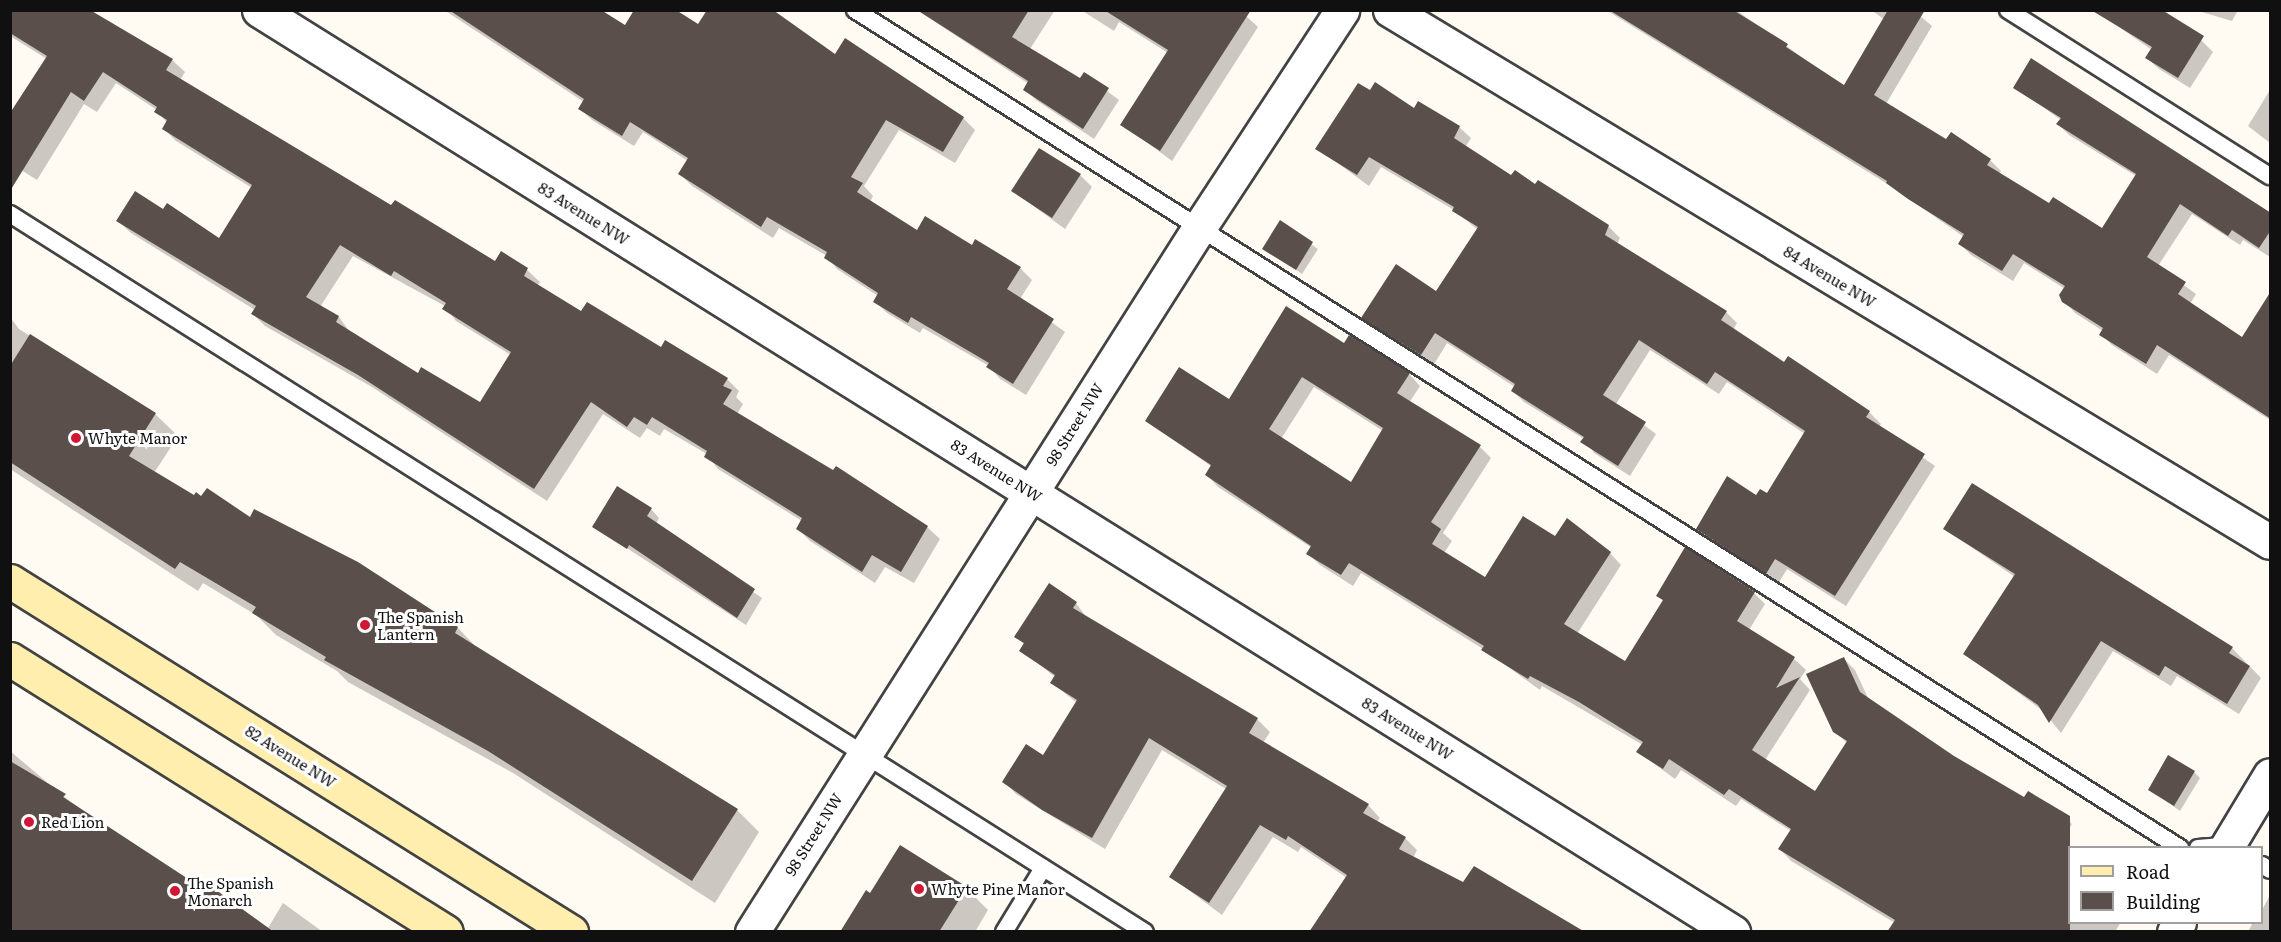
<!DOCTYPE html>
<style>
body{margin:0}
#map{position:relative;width:2281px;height:942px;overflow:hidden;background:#fffbf2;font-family:Literata,serif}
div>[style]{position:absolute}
.shadow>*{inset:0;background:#0003}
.building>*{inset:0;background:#5a4f4b}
.roads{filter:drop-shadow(2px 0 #434343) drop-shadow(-2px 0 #434343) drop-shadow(0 2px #434343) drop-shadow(0 -2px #434343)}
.lane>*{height:16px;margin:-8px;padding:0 8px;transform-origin:8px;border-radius:8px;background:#fff}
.street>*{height:33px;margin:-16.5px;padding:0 16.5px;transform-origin:16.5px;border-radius:16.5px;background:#fff}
.secondary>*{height:33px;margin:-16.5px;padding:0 16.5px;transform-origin:16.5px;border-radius:16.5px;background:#ffeead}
.dots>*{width:16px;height:16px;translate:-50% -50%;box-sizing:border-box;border:3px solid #fff;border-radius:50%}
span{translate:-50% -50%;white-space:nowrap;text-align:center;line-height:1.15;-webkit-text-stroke:6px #fff;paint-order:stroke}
.street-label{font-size:15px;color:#101010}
.poi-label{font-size:15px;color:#101010}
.left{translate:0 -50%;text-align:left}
.frame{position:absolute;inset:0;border:12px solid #101010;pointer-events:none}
.legend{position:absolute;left:2068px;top:846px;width:195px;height:78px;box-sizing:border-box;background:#fff;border:2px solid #9f9f9f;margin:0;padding:8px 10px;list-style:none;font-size:18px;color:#101010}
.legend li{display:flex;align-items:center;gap:12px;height:30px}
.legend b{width:30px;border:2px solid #9f9f9f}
</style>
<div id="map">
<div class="shadow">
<i style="clip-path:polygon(evenodd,10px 10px,129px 38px,132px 35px,172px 60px,185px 72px,180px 80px,392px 208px,495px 263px,501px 253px,527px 270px,540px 282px,537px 286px,581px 313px,727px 379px,739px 391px,736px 397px,743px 404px,737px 414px,927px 527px,940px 539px,914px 583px,885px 567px,875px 583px,810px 541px,798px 529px,802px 521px,718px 469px,707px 454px,664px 429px,660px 436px,647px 428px,640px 438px,603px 414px,547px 501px,372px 387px,265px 326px,253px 314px,255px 310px,131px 233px,118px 221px,163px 211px,220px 240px,252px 188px,176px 141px,164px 129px,167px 123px,157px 110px,116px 83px,97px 112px,84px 104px,37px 180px,10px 163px,47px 59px,10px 36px,10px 10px,353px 256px,445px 306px,456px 321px,511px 355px,480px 404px,419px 375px,350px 332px,339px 317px,320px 307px,353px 256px)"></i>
<i style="clip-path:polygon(444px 10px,599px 10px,626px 27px,699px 26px,835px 57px,963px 118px,975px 130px,955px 163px,899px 130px,864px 186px,873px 196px,870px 202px,917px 232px,972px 247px,1020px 268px,1032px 280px,1020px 299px,1065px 332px,1026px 395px,1000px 379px,989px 366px,923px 328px,920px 333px,887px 313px,875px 301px,878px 296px,837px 269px,827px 256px,779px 228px,773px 238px,692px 186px,680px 174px,688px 161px,643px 132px,634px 146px,592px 120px,580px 109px,584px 102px)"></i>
<i style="clip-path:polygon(917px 10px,1055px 10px,1030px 49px,1081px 80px,1084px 74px,1119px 100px,1094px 139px,1036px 100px,1025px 89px,1029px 84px)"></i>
<i style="clip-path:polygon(1081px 10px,1248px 10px,1246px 16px,1258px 27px,1172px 161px,1122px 124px,1168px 53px,1119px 22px,1114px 31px)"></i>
<i style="clip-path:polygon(1606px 10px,1736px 10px,1844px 87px,1885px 20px,1871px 10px,1913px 10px,1932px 26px,1886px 104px,1946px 141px,1990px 160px,2001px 171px,1999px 174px,2049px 205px,2103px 230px,2136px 176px,2069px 135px,2058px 124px,2061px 120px,2015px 87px,2270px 214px,2270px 257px,2243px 240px,2240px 245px,2192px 214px,2158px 266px,2196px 294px,2190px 304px,2242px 339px,2270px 332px,2270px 420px,2169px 355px,2157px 374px,2112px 345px,2101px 334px,2103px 331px,2075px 313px,2064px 301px,2065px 289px,2024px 263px,2013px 281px,1971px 255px,1960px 244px,1964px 237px,1889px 185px)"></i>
<i style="clip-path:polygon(2195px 10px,2238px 10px,2232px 21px)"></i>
<i style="clip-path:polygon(2106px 18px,2201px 40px,2213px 52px,2190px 88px,2159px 69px,2147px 58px,2152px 50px)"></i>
<i style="clip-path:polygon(2270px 90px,2270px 143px,2248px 126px)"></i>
<i style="clip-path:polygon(1370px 92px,1459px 127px,1471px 138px,1466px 146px,1512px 177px,1536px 186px,1608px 226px,1620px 238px,1617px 244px,1726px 312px,1737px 323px,1733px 330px,1785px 364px,1815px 375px,1869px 412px,1881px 424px,1879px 427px,1935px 466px,1846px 606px,1787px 569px,1778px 584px,1697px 529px,1767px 495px,1805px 434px,1727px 382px,1719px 394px,1650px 350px,1616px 404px,1656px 434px,1630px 476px,1594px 453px,1584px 439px,1524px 402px,1513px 391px,1515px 387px,1447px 343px,1433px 366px,1363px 317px,1437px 293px,1478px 230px,1454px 210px,1381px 167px,1369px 186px,1317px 148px)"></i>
<i style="clip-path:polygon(1080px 175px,1092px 187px,1065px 229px,1013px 191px)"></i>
<i style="clip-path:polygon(1280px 223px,1318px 249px,1302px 274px,1264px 248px)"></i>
<i style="clip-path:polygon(10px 317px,19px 329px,155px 414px,178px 436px,154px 473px,194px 498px,358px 563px,458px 628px,478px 649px,737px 810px,759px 832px,715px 903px,513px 773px,348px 682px,337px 671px,276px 635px,256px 615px,203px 583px,198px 591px,10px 469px)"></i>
<i style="clip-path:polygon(evenodd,1345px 345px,1409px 374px,1420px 386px,1409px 403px,1480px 447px,1491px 458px,1443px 533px,1452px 541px,1444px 553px,1486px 579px,1556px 538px,1610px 553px,1621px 565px,1577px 634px,1626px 664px,1664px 602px,1658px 595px,1754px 593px,1765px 604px,1749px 630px,1794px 659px,1806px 670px,1800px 679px,1810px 690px,1765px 760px,1816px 793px,1847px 743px,1834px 731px,1844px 659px,1855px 670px,1869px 700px,1954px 758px,2024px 799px,2060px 813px,2072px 824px,2048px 862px,2070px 922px,2121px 922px,2115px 932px,1899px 932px,1895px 923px,1791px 861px,1780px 849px,1791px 831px,1741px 799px,1736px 806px,1681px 770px,1675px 779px,1638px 752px,1643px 745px,1542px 686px,1540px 690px,1483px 649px,1361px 573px,1353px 586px,1320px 565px,1308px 554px,1312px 548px,1218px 487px,1207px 475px,1212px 467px,1147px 421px,1230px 401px,1345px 345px,1314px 387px,1383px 431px,1351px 484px,1281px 439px,1314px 387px)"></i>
<i style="clip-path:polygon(651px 509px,659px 518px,656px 524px,762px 598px,746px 625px,594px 527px)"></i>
<i style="clip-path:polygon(1945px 529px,2232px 648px,2261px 678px,2239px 714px,2177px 676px,2171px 686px,2113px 651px,2061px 733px,2043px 711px,1965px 653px,2015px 577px)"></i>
<i style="clip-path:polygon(1050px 585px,1076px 603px,1087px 618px,1257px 719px,1270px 732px,1263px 743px,1368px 805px,1380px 818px,1377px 822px,1405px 838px,1417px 850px,1413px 858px,1464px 884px,1514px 894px,1516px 891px,1582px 932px,1347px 878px,1301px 847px,1298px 852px,1273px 837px,1222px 915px,1171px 877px,1226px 789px,1162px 750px,1105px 849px,1016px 794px,1004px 781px,1044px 757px,1077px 703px,1052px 683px,1055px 677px,1021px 650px,1025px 645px,1016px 637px)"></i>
<i style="clip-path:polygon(10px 751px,80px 810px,202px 890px,268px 928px,283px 903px,323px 932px,10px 932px)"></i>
<i style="clip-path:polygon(2194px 772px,2200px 778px,2180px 811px,2149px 789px)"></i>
<i style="clip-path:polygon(966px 888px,988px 910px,975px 932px,840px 932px,866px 892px,871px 895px)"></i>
<i style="clip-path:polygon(2270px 895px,2270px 932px,2248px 932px,2253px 922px,2262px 922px,2262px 910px)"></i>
</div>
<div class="building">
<i style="clip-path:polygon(evenodd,10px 10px,90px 10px,173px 59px,166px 70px,391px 205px,395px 200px,495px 261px,501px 251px,528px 268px,524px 276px,581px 311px,587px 302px,661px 347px,665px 340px,728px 378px,723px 386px,732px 390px,723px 404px,833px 470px,836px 466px,928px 526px,901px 572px,872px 555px,862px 572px,796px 529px,802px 518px,704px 457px,707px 451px,652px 417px,647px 425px,634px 417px,627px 427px,591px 402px,534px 489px,358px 375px,251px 314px,256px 306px,116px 221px,135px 191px,163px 209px,167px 203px,219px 238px,252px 185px,162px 129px,167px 120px,154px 112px,157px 107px,103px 72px,84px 101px,71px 92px,10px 191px,10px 113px,47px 56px,10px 33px,10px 10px,340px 245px,391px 276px,394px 271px,446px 303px,442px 309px,511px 352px,480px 402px,421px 367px,418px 373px,336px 322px,339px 316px,306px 297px,340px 245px)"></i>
<i style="clip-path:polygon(449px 10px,601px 10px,625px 25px,634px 10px,676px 10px,698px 24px,707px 10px,773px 10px,835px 54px,845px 38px,964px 117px,943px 152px,886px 120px,851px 177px,863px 183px,857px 192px,917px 230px,925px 216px,972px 245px,975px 239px,1021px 267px,1007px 289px,1054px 319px,1013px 384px,986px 367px,989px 363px,911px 317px,908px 323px,873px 302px,878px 293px,824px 258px,827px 252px,767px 217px,761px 227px,678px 174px,688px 158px,630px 122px,622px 136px,578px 109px,584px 99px)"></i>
<i style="clip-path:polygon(917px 10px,1029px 10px,1012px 37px,1080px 78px,1084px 72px,1109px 88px,1083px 129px,1023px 90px,1028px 81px)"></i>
<i style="clip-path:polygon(1104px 10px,1251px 10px,1160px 151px,1120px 125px,1168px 50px)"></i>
<i style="clip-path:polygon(1609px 10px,1733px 10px,1788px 44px,1786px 47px,1844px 85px,1888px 10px,1925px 10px,1874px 95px,1946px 139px,1951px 132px,1991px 159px,1987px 165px,2049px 203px,2053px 197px,2102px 228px,2136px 174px,2056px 124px,2061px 118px,2013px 88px,2031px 58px,2271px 213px,2271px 230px,2259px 248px,2232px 230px,2228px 236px,2180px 204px,2147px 257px,2186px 282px,2178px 294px,2242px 337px,2271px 291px,2271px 419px,2157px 345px,2146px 364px,2099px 335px,2103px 328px,2062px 302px,2059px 295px,2065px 286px,2013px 254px,2002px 271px,1958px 244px,1964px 234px,1908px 199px,1886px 183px,1887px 181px)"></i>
<i style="clip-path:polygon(2091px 10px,2162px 10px,2204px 36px,2178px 78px,2145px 58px,2152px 47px)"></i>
<i style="clip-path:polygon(1375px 82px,1414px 108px,1418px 101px,1460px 126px,1454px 138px,1511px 175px,1515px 170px,1535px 184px,1538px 180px,1609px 225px,1605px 235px,1727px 311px,1721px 320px,1784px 362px,1788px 356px,1815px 374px,1870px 411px,1866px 417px,1925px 454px,1835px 596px,1775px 559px,1766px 574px,1696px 529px,1727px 476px,1756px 495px,1760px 489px,1767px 493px,1805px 431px,1715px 372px,1707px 384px,1639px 340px,1603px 395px,1646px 422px,1618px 466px,1580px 442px,1584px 437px,1511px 391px,1515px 384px,1435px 333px,1421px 355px,1361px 318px,1396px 264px,1436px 291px,1478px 227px,1452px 211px,1454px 207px,1369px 157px,1357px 175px,1315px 149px,1358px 83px,1370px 90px)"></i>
<i style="clip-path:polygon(1039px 148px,1081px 174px,1052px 218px,1011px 191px)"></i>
<i style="clip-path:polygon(1280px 220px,1313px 242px,1296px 270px,1262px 249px)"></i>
<i style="clip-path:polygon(evenodd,1286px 306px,1344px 343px,1349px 335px,1410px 373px,1397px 393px,1481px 445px,1431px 522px,1441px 529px,1432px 544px,1485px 577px,1523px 516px,1555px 536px,1567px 518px,1611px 552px,1564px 624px,1625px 661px,1663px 600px,1656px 596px,1685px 547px,1755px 592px,1737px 621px,1795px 657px,1776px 688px,1800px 677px,1752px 750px,1815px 791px,1847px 741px,1833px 732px,1806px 674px,1844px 657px,1860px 692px,1954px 756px,2024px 797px,2028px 791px,2070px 816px,2070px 932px,1887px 932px,1895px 920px,1778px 849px,1791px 829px,1729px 789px,1724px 795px,1669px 759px,1663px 769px,1636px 752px,1643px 742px,1579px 702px,1530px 676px,1528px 679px,1481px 650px,1484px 646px,1349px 563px,1341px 575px,1306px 554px,1311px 546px,1205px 475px,1211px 465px,1145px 421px,1179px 367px,1229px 399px,1286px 306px,1302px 377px,1383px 428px,1351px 482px,1269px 429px,1302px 377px)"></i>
<i style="clip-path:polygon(30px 334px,156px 413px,129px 456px,194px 495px,196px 492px,201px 496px,207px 488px,250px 517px,254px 509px,358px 562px,458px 627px,455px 633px,738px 809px,692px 881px,488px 751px,324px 660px,326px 657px,252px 613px,256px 607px,180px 562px,175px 569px,10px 462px,10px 366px)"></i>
<i style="clip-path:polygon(1972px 483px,2233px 647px,2229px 653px,2250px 666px,2227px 704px,2165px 666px,2159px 676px,2101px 641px,2049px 723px,2038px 705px,1963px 654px,2015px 574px,1943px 529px)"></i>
<i style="clip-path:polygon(617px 486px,652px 508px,647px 516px,755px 589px,737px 618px,629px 545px,627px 549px,592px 527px)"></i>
<i style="clip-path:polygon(1049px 583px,1077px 602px,1073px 608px,1258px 718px,1249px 733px,1369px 804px,1363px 813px,1406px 837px,1399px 849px,1463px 882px,1474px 866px,1585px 932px,1309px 932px,1347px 875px,1288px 836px,1286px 840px,1260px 825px,1209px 903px,1169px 877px,1227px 786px,1149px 738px,1092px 838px,1042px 810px,1002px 782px,1026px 744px,1043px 755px,1077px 700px,1050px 683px,1055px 675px,1019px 651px,1024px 643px,1014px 637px)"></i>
<i style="clip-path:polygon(2168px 755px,2195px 771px,2174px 806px,2148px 790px)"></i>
<i style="clip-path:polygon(10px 761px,66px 794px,63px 797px,202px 888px,205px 882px,274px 932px,10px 932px)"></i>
<i style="clip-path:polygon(900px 845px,967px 887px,939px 932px,840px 932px,866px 890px,870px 893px)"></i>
</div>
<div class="roads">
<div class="lane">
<i style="left:855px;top:10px;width:1568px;rotate:32.31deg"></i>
<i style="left:2008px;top:10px;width:310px;rotate:32.4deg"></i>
<i style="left:10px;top:214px;width:1343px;rotate:32.32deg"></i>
<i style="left:2198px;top:848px;width:33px;rotate:-5deg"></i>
<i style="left:2262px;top:865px;width:9px;rotate:32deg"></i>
<i style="left:1004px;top:932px;width:75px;rotate:-58.6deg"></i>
</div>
<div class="street">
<i style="left:259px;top:10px;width:1739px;rotate:32.03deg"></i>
<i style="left:1390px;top:10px;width:1028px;rotate:31.15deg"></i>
<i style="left:2226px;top:848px;width:85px;rotate:-58.9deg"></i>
<i style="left:752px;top:932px;width:834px;rotate:-57.59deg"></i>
<i style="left:1199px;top:228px;width:261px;rotate:-56.7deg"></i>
<i style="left:2174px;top:932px;width:11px;rotate:-63deg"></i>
</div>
<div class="secondary">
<i style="left:10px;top:581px;width:662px;rotate:32.03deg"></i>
<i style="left:10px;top:659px;width:514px;rotate:32.05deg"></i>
</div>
</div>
<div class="dots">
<i style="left:76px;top:438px;background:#d11733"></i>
<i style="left:365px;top:625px;background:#d11733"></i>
<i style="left:29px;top:822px;background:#d11733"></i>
<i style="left:919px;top:889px;background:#d11733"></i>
<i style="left:175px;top:891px;background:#d11733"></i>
</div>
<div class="street-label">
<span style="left:584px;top:213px;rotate:32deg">83 Avenue NW</span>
<span style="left:1830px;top:276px;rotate:31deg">84 Avenue NW</span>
<span style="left:1074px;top:424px;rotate:-58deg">98 Street NW</span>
<span style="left:997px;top:470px;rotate:32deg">83 Avenue NW</span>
<span style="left:1408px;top:728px;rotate:32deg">83 Avenue NW</span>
<span style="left:291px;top:756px;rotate:32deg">82 Avenue NW</span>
<span style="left:813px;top:834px;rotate:-58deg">98 Street NW</span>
</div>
<div class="poi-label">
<span class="left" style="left:88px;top:438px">Whyte Manor</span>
<span class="left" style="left:377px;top:625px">The Spanish<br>Lantern</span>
<span class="left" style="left:41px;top:822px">Red Lion</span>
<span class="left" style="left:187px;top:891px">The Spanish<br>Monarch</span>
<span class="left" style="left:931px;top:889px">Whyte Pine Manor</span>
</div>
<div class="frame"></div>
<ul class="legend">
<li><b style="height:8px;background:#ffeead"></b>Road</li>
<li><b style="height:16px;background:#5a4f4b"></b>Building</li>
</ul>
</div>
